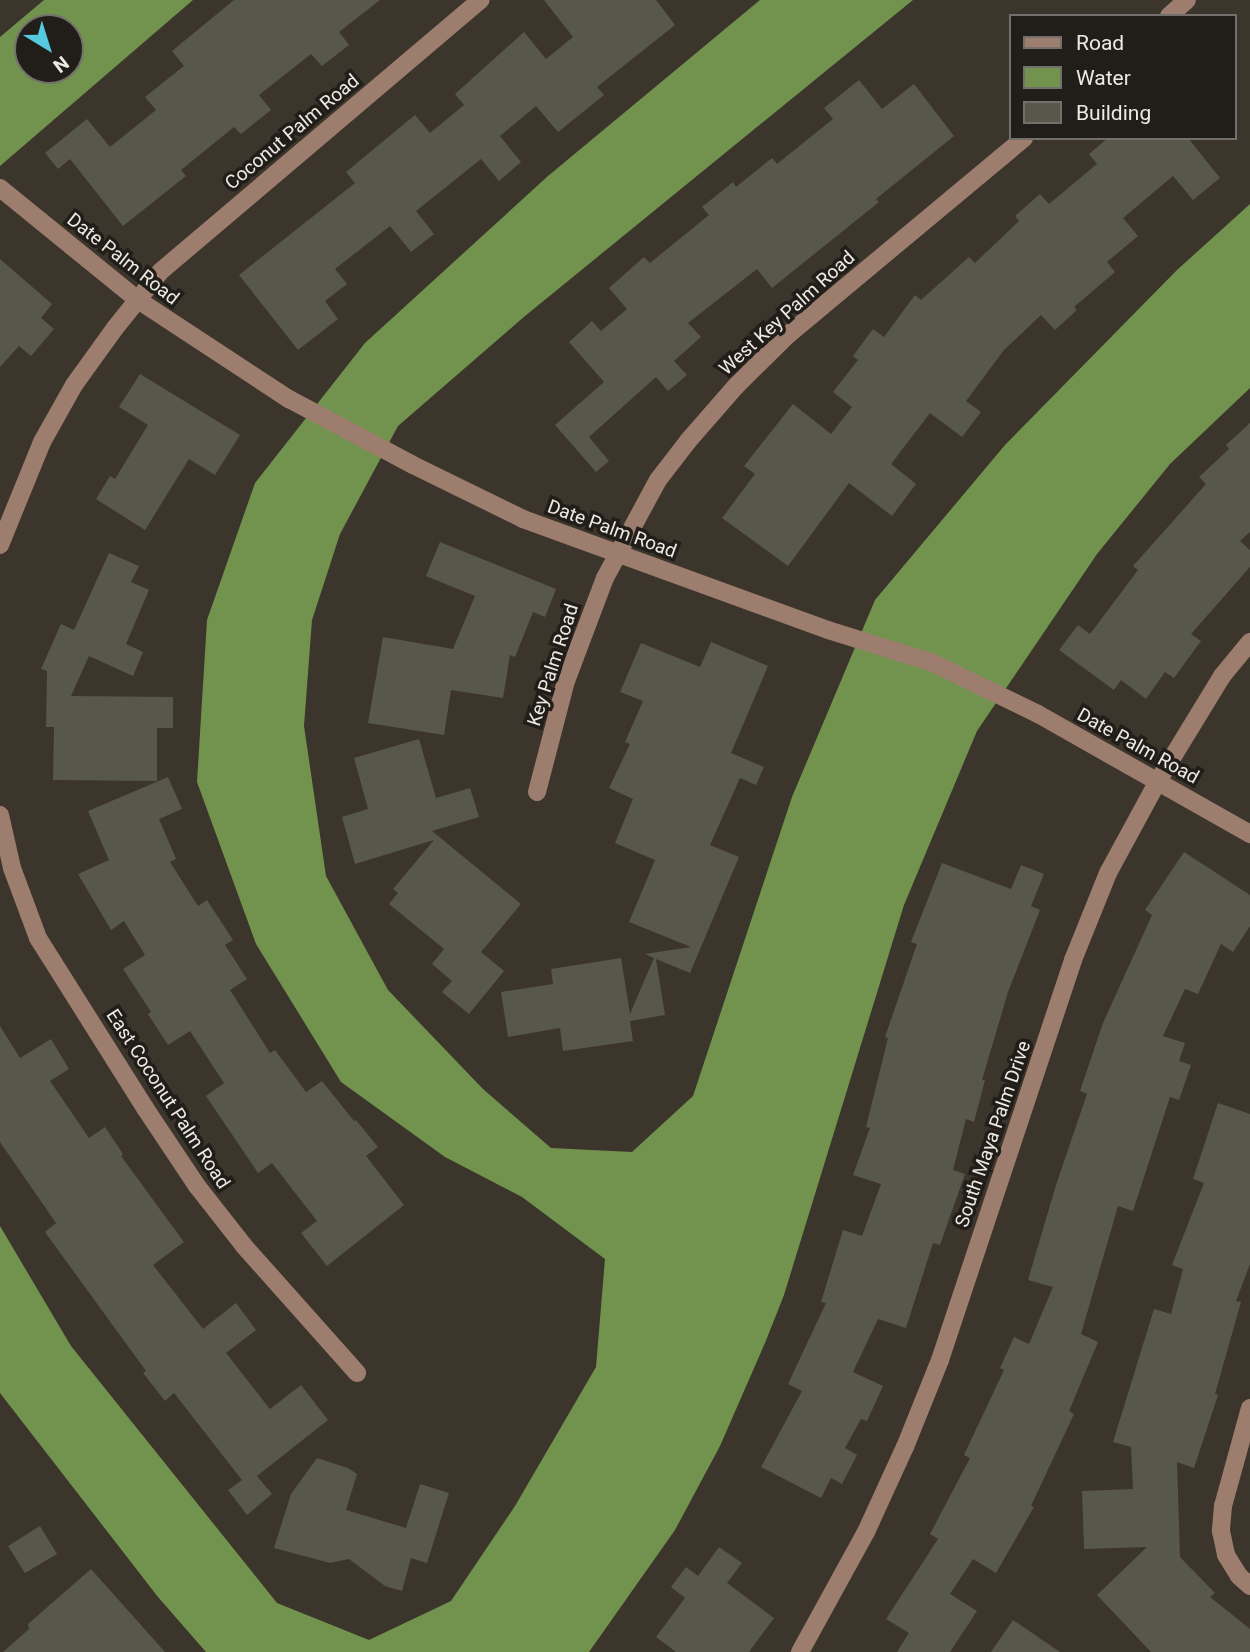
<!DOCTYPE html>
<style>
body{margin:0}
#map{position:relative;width:1250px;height:1652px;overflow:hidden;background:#3c352c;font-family:Roboto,sans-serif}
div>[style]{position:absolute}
.water>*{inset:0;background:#71934e}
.building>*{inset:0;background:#58574b}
.minor>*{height:18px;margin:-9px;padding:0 9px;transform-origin:9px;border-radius:9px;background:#9d7d6d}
span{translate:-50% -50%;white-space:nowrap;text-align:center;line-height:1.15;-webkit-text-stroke:7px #211d19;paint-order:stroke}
.street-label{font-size:19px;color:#ede9e3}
.legend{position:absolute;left:1009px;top:14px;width:228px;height:126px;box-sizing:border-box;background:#211d19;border:2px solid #736f6a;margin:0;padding:9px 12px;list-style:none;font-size:21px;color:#ede9e3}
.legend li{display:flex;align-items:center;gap:14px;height:35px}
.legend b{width:35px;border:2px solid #736f6a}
.north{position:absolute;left:14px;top:14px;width:70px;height:70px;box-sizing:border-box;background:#211d19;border:2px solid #736f6a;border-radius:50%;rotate:142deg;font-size:19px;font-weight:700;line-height:28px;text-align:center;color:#ede9e3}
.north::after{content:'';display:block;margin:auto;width:24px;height:32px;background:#55cadf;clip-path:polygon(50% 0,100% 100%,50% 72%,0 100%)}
</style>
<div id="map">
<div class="water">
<i style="clip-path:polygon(evenodd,44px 0,193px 0,0 166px,0 37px,44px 0,28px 28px,70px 28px,70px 70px,28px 70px,28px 28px)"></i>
<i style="clip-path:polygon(760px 0,913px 0,525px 316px,398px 426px,340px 534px,312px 620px,304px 726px,326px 876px,388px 990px,483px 1089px,551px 1148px,632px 1152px,693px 1096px,792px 797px,875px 600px,1005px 445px,1177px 270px,1250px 204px,1250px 388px,1170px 464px,1097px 554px,977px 731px,904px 905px,784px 1295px,765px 1343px,720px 1446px,675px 1530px,589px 1652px,206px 1652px,158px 1597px,0 1393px,0 1226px,71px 1346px,277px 1603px,369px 1640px,451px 1601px,515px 1506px,596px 1367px,605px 1259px,522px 1197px,445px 1157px,341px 1082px,256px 944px,197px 782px,207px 620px,255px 483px,365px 343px,548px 176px)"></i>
</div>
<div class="building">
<i style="clip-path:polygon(234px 0,380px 0,339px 32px,349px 45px,322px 66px,311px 54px,259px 95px,271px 110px,241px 134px,234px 127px,181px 170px,186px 176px,123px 226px,70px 159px,58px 169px,45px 153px,87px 119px,110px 147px,156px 110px,145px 97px,184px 66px,172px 51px)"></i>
<i style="clip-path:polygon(544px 0,656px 0,675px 25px,597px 87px,604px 95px,558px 132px,536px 106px,500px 136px,521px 162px,499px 181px,481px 159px,416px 211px,434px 234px,411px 252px,390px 226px,335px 269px,347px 284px,325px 301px,338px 319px,298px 350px,239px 275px,355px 183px,346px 172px,415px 115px,430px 133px,464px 105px,455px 94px,524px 32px,546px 59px,573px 37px)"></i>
<i style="clip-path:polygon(859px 80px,882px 109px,914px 84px,954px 136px,876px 199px,879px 202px,772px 288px,757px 269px,688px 323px,701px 337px,674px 361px,687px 375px,668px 391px,656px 377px,589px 437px,609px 461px,596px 472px,555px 425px,604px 382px,569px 342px,592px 321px,601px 331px,627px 309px,609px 288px,644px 257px,650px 263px,709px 215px,702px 207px,733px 182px,736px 187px,772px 158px,777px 164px,833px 119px,824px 108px)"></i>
<i style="clip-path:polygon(1108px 138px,1188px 138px,1220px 178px,1193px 200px,1173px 176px,1123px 218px,1138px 236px,1107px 262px,1115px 272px,1074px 307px,1077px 310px,1055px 330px,1041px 315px,1004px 350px,966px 401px,981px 412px,962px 437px,930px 413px,891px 464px,916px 484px,892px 516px,849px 483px,788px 566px,722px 518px,755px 474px,744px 466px,793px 404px,831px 434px,852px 407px,833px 392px,858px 360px,853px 356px,873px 329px,884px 337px,915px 295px,921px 300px,969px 257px,975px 263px,1019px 221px,1015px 216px,1040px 194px,1049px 204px,1097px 164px,1089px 154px)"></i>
<i style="clip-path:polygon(0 259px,52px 304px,41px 318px,54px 329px,31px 356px,19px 346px,0 367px)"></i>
<i style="clip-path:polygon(140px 374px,240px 435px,215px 475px,189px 459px,145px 530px,96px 499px,110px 476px,115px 479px,148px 425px,119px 407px)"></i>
<i style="clip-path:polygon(1250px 423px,1250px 532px,1240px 541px,1250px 550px,1250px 567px,1191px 634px,1201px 641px,1174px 678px,1165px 672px,1146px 699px,1121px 680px,1114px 690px,1059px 650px,1078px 625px,1090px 634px,1138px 570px,1133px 566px,1206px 484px,1199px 477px,1229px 449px,1226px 445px)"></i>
<i style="clip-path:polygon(440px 542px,556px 589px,545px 617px,533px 612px,515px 657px,510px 655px,503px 698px,451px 690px,444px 735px,368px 723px,383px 637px,453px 649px,475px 596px,426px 576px)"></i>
<i style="clip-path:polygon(109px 553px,139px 566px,131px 582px,149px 590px,126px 644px,143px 652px,133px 676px,89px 656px,71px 696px,173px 697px,173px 728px,157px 728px,157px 781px,53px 780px,54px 727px,46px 727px,47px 671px,41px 669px,61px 624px,74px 630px)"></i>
<i style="clip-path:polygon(711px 642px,768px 666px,731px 753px,764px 767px,756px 785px,740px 778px,710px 845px,739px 857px,690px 973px,656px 959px,665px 1015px,630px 1021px,633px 1041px,563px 1051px,560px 1028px,508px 1037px,501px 992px,553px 984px,551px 969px,621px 958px,630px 1014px,654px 958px,645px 954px,691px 947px,629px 922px,655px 860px,615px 843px,633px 799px,609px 788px,630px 744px,625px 742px,643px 701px,620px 692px,641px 643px,700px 667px)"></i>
<i style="clip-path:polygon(419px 739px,436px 798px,470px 788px,479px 817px,432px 831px,521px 904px,481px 952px,504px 971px,469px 1014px,442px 992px,452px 981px,432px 964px,444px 949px,389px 904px,398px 893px,393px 889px,434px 840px,355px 864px,342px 817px,368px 809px,354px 758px)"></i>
<i style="clip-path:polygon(168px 777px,182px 809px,159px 819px,176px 859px,170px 862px,198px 906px,207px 900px,233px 940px,225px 945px,247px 979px,230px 990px,270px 1053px,275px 1050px,306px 1092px,322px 1081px,354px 1121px,356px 1120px,378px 1147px,366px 1156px,404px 1205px,327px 1266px,301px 1233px,317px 1221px,272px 1163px,258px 1173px,206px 1096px,224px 1083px,190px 1031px,168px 1045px,148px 1014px,151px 1012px,123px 969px,145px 955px,124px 921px,111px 930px,78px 874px,109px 860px,88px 811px)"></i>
<i style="clip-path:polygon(1184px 852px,1250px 895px,1250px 926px,1233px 952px,1221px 944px,1198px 994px,1185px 989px,1163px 1036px,1185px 1043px,1179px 1061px,1191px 1065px,1179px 1100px,1170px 1097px,1133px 1211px,1118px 1206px,1081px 1334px,1098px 1342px,1069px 1411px,1074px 1414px,1031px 1506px,1034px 1507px,996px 1573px,973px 1559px,950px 1594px,977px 1611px,950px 1652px,897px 1652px,909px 1633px,886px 1619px,938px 1539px,930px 1534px,970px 1458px,964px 1455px,1004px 1370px,1000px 1368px,1014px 1337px,1029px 1344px,1053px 1287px,1028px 1280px,1056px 1185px,1087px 1094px,1080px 1091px,1103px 1023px,1152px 915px,1145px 910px)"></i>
<i style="clip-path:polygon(942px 863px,1011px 889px,1021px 865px,1044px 874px,1031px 906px,1040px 910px,1008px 992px,982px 1080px,985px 1080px,974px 1122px,966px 1119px,953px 1170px,965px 1174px,940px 1245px,933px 1243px,906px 1328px,878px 1319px,853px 1372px,883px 1386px,867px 1421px,861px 1419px,845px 1448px,857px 1455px,842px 1484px,831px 1478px,821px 1498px,761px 1467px,802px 1391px,788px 1384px,826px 1303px,821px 1302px,843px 1230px,862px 1236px,881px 1184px,853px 1175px,870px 1128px,866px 1127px,888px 1038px,885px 1037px,917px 944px,911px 942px)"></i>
<i style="clip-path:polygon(0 1026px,20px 1058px,51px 1039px,69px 1069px,50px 1081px,89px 1138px,105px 1127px,123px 1154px,121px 1156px,184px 1242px,153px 1265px,203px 1329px,236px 1303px,256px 1330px,226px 1353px,270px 1409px,301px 1385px,328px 1420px,257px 1476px,272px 1494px,247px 1515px,228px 1490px,242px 1480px,174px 1393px,165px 1401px,143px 1373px,146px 1371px,45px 1232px,56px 1223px,0 1142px)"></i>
<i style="clip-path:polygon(1218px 1103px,1250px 1114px,1250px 1264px,1236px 1301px,1241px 1302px,1215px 1394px,1218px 1395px,1194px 1468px,1177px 1462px,1180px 1557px,1215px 1593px,1210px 1597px,1250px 1629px,1250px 1652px,1151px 1652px,1097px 1595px,1147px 1547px,1084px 1549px,1082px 1491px,1133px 1489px,1131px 1447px,1113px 1442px,1154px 1309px,1171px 1314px,1183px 1269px,1172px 1265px,1204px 1183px,1193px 1179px)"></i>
<i style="clip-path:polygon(317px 1458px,348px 1468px,357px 1474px,346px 1510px,406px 1528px,420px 1484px,449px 1493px,427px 1563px,411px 1558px,402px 1591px,385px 1586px,349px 1559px,330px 1563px,274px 1548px,291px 1494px)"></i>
<i style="clip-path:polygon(40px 1526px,57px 1554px,25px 1573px,8px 1546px)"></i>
<i style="clip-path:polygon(719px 1547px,742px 1563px,727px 1583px,774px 1618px,749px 1652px,676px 1652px,656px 1637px,685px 1598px,671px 1587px,686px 1567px,698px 1576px)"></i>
<i style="clip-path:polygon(91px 1569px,165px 1652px,3px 1652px,29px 1629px,28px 1624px)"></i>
<i style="clip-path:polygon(1013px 1620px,1060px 1652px,991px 1652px)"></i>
</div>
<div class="minor">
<i style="left:1169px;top:16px;width:24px;rotate:-42deg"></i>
<i style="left:0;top:188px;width:178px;rotate:39.1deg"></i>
<i style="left:138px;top:300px;width:181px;rotate:33.3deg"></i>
<i style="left:289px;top:399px;width:140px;rotate:28deg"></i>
<i style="left:413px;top:465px;width:123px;rotate:26.1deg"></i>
<i style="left:523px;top:519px;width:325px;rotate:20deg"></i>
<i style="left:828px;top:630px;width:110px;rotate:17.4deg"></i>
<i style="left:933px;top:663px;width:117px;rotate:25.9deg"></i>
<i style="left:1038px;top:714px;width:244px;rotate:29.5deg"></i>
<i style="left:0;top:545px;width:111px;rotate:-67.8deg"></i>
<i style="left:42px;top:442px;width:65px;rotate:-60.7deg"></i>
<i style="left:74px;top:385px;width:70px;rotate:-54.3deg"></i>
<i style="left:115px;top:328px;width:73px;rotate:-51.1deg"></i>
<i style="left:161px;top:271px;width:419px;rotate:-40.3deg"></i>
<i style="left:537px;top:792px;width:115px;rotate:-75.4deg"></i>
<i style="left:566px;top:681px;width:110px;rotate:-69.3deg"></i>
<i style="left:605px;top:578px;width:111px;rotate:-61.6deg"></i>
<i style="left:658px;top:480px;width:49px;rotate:-52.4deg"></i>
<i style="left:688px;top:441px;width:73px;rotate:-48.9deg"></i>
<i style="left:736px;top:386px;width:74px;rotate:-44.5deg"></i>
<i style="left:789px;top:334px;width:306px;rotate:-39.8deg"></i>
<i style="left:0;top:815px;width:54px;rotate:77.2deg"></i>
<i style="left:12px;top:868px;width:75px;rotate:69.6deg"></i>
<i style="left:38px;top:938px;width:201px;rotate:57.8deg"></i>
<i style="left:145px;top:1108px;width:94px;rotate:56.3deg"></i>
<i style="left:197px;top:1186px;width:76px;rotate:51.9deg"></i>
<i style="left:244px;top:1246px;width:170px;rotate:48.3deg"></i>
<i style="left:1250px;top:1408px;width:102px;rotate:105.4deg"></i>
<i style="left:1223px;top:1506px;width:25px;rotate:95deg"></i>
<i style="left:1221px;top:1531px;width:25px;rotate:78deg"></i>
<i style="left:1226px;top:1555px;width:25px;rotate:58deg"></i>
<i style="left:1239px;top:1576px;width:15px;rotate:42deg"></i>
<i style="left:800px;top:1652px;width:137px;rotate:-61.2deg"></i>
<i style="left:866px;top:1532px;width:94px;rotate:-65.4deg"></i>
<i style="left:905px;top:1447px;width:94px;rotate:-68.1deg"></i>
<i style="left:940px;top:1360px;width:422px;rotate:-71.6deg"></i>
<i style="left:1073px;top:960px;width:94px;rotate:-68.1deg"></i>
<i style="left:1108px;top:873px;width:105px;rotate:-61.5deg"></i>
<i style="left:1158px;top:781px;width:123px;rotate:-58.6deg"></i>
<i style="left:1222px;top:676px;width:44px;rotate:-50.5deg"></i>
</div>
<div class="street-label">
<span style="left:292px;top:132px;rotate:-40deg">Coconut Palm Road</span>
<span style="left:123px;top:259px;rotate:38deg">Date Palm Road</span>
<span style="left:787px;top:313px;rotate:-42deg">West Key Palm Road</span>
<span style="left:612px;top:529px;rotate:20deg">Date Palm Road</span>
<span style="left:553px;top:665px;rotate:-72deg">Key Palm Road</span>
<span style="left:1138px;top:746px;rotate:29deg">Date Palm Road</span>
<span style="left:168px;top:1099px;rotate:57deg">East Coconut Palm Road</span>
<span style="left:993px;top:1134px;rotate:-71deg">South Maya Palm Drive</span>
</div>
<ul class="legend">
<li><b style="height:9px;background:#9d7d6d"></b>Road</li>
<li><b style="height:19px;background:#71934e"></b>Water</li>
<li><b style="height:19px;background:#58574b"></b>Building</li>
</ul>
<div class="north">N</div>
</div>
